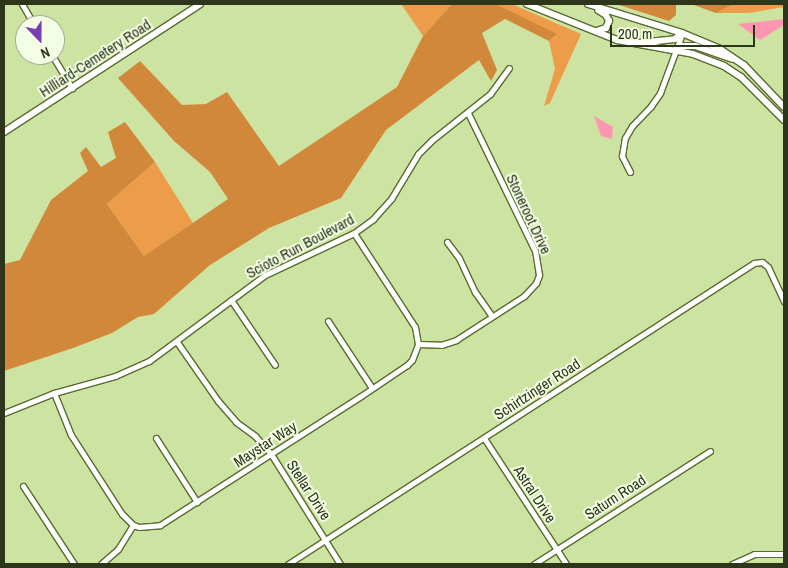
<!DOCTYPE html>
<style>
body{margin:0}
#map{position:relative;width:788px;height:568px;overflow:hidden;background:#cce3a2;font-family:"Archivo Narrow",sans-serif}
div>[style]{position:absolute}
.green>*{inset:0;background:#ed9d49}
.forest>*{inset:0;background:#d2883a}
.water>*{inset:0;background:#ff96b1}
.roads{filter:drop-shadow(1px 0 #596c2f) drop-shadow(-1px 0 #596c2f) drop-shadow(0 1px #596c2f) drop-shadow(0 -1px #596c2f)}
.minor>*{height:5px;margin:-2.5px;padding:0 2.5px;transform-origin:2.5px;border-radius:2.5px;background:#fff}
.major>*{height:6px;margin:-3px;padding:0 3px;transform-origin:3px;border-radius:3px;background:#fff}
span{translate:-50% -50%;white-space:nowrap;text-align:center;line-height:1.15;-webkit-text-stroke:4px #f4fee4;paint-order:stroke}
.street-label{font-size:15px;color:#2d351b}
.frame{position:absolute;inset:0;border:5px solid #2d351b;pointer-events:none}
.north{position:absolute;left:15px;top:15px;width:50px;height:50px;box-sizing:border-box;background:#f4fee4;border:1px solid #a4ae94;border-radius:50%;rotate:158deg;font-size:14px;font-weight:700;line-height:20px;text-align:center;color:#2d351b}
.north::after{content:'';display:block;margin:auto;width:18px;height:22px;background:#7a3eb4;clip-path:polygon(50% 0,100% 100%,50% 72%,0 100%)}
.scale{position:absolute;left:610px;top:25px;width:145px;height:22px;box-sizing:border-box;border:2px solid #2d351b;border-top:0;padding-left:6px;font-size:15px;line-height:18px;white-space:nowrap;color:#2d351b;-webkit-text-stroke:4px #f4fee4;paint-order:stroke}
</style>
<div id="map">
<div class="green">
<i style="clip-path:polygon(401px 4px,452px 4px,423px 36px)"></i>
<i style="clip-path:polygon(496px 4px,512px 4px,581px 34px,550px 103px,544px 106px,555px 69px,549px 41px,556px 35px)"></i>
<i style="clip-path:polygon(734px 4px,784px 4px,784px 7px,749px 13px,716px 13px)"></i>
<i style="clip-path:polygon(155px 162px,193px 223px,144px 256px,107px 204px)"></i>
</div>
<div class="forest">
<i style="clip-path:polygon(452px 4px,496px 4px,557px 34px,549px 41px,505px 19px,482px 33px,497px 70px,491px 81px,479px 60px,386px 130px,341px 198px,269px 228px,210px 265px,154px 314px,138px 317px,112px 333px,73px 348px,4px 371px,4px 264px,20px 260px,51px 200px,88px 171px,80px 153px,86px 147px,101px 167px,116px 158px,108px 132px,125px 122px,155px 162px,107px 204px,144px 256px,228px 199px,210px 172px,174px 141px,118px 78px,140px 61px,182px 105px,206px 104px,227px 92px,279px 166px,397px 87px,423px 36px)"></i>
<i style="clip-path:polygon(616px 4px,676px 4px,676px 15px,669px 21px)"></i>
<i style="clip-path:polygon(691px 4px,734px 4px,716px 13px)"></i>
</div>
<div class="water">
<i style="clip-path:polygon(784px 19px,784px 25px,760px 40px,738px 24px)"></i>
<i style="clip-path:polygon(594px 116px,613px 127px,612px 139px,601px 136px)"></i>
</div>
<div class="roads">
<div class="minor">
<i style="left:22px;top:4px;width:24px;rotate:60deg"></i>
<i style="left:52px;top:55px;width:39px;rotate:59deg"></i>
<i style="left:630px;top:172px;width:18px;rotate:-117deg"></i>
<i style="left:622px;top:156px;width:18px;rotate:-81deg"></i>
<i style="left:625px;top:138px;width:14px;rotate:-60deg"></i>
<i style="left:632px;top:126px;width:28px;rotate:-46deg"></i>
<i style="left:651px;top:106px;width:16px;rotate:-55deg"></i>
<i style="left:660px;top:93px;width:63px;rotate:-69.6deg"></i>
<i style="left:447px;top:242px;width:20px;rotate:53deg"></i>
<i style="left:459px;top:258px;width:38px;rotate:65deg"></i>
<i style="left:475px;top:292px;width:29px;rotate:55deg"></i>
<i style="left:231px;top:300px;width:78px;rotate:55.9deg"></i>
<i style="left:328px;top:321px;width:80px;rotate:56.7deg"></i>
<i style="left:177px;top:342px;width:72px;rotate:55.2deg"></i>
<i style="left:218px;top:401px;width:28px;rotate:49deg"></i>
<i style="left:236px;top:422px;width:24px;rotate:36deg"></i>
<i style="left:255px;top:436px;width:24px;rotate:48deg"></i>
<i style="left:271px;top:454px;width:130px;rotate:57.9deg"></i>
<i style="left:418px;top:344px;width:23px;rotate:2deg"></i>
<i style="left:441px;top:345px;width:16px;rotate:-18deg"></i>
<i style="left:456px;top:340px;width:81px;rotate:-32.9deg"></i>
<i style="left:524px;top:296px;width:18px;rotate:-47deg"></i>
<i style="left:536px;top:283px;width:9px;rotate:-69deg"></i>
<i style="left:539px;top:275px;width:24px;rotate:-99deg"></i>
<i style="left:535px;top:251px;width:153px;rotate:-115.9deg"></i>
<i style="left:54px;top:393px;width:45px;rotate:68deg"></i>
<i style="left:71px;top:435px;width:94px;rotate:57.2deg"></i>
<i style="left:122px;top:514px;width:16px;rotate:45deg"></i>
<i style="left:133px;top:525px;width:6px;rotate:18deg"></i>
<i style="left:139px;top:527px;width:21px;rotate:-5deg"></i>
<i style="left:160px;top:525px;width:239px;rotate:-32.7deg"></i>
<i style="left:361px;top:396px;width:55px;rotate:-34deg"></i>
<i style="left:407px;top:365px;width:7px;rotate:-45deg"></i>
<i style="left:412px;top:360px;width:17px;rotate:-69deg"></i>
<i style="left:418px;top:344px;width:17px;rotate:-100deg"></i>
<i style="left:415px;top:327px;width:112px;rotate:-123deg"></i>
<i style="left:4px;top:413px;width:54px;rotate:-21.8deg"></i>
<i style="left:54px;top:393px;width:63px;rotate:-15.6deg"></i>
<i style="left:115px;top:376px;width:37px;rotate:-24deg"></i>
<i style="left:149px;top:361px;width:144px;rotate:-36.6deg"></i>
<i style="left:265px;top:275px;width:98px;rotate:-25.3deg"></i>
<i style="left:354px;top:233px;width:24px;rotate:-36deg"></i>
<i style="left:373px;top:219px;width:27px;rotate:-48deg"></i>
<i style="left:391px;top:199px;width:52px;rotate:-59deg"></i>
<i style="left:418px;top:154px;width:20px;rotate:-45deg"></i>
<i style="left:432px;top:140px;width:74px;rotate:-38.4deg"></i>
<i style="left:490px;top:94px;width:32px;rotate:-54deg"></i>
<i style="left:156px;top:438px;width:76px;rotate:57.4deg"></i>
<i style="left:484px;top:438px;width:150px;rotate:56.9deg"></i>
<i style="left:23px;top:486px;width:93px;rotate:56.8deg"></i>
<i style="left:101px;top:564px;width:23px;rotate:-41deg"></i>
<i style="left:118px;top:549px;width:28px;rotate:-58deg"></i>
<i style="left:288px;top:564px;width:555px;rotate:-32.86deg"></i>
<i style="left:754px;top:263px;width:8px;rotate:-7deg"></i>
<i style="left:762px;top:262px;width:8px;rotate:40deg"></i>
<i style="left:768px;top:267px;width:38px;rotate:65deg"></i>
<i style="left:534px;top:564px;width:209px;rotate:-32.7deg"></i>
<i style="left:732px;top:564px;width:24px;rotate:-24deg"></i>
<i style="left:754px;top:554px;width:30px"></i>
</div>
<div class="major">
<i style="left:527px;top:4px;width:97px;rotate:21.8deg"></i>
<i style="left:617px;top:40px;width:77px;rotate:10.4deg"></i>
<i style="left:693px;top:54px;width:33px;rotate:21deg"></i>
<i style="left:724px;top:66px;width:20px;rotate:33deg"></i>
<i style="left:741px;top:77px;width:61px;rotate:45deg"></i>
<i style="left:588px;top:4px;width:98px;rotate:17.1deg"></i>
<i style="left:682px;top:33px;width:41px;rotate:22.8deg"></i>
<i style="left:720px;top:49px;width:29px;rotate:34deg"></i>
<i style="left:744px;top:65px;width:58px;rotate:46.4deg"></i>
<i style="left:596px;top:31px;width:10px;rotate:-17deg"></i>
<i style="left:606px;top:28px;width:8px;rotate:-67deg"></i>
<i style="left:609px;top:21px;width:7px;rotate:-117deg"></i>
<i style="left:606px;top:15px;width:9px;rotate:-148deg"></i>
<i style="left:638px;top:43px;width:37px;rotate:-6deg"></i>
<i style="left:675px;top:39px;width:9px;rotate:-41deg"></i>
<i style="left:675px;top:50px;width:8px;rotate:-30deg"></i>
<i style="left:682px;top:46px;width:13px"></i>
<i style="left:695px;top:46px;width:39px;rotate:19deg"></i>
<i style="left:4px;top:132px;width:234px;rotate:-33.1deg"></i>
</div>
</div>
<div class="street-label">
<span style="left:95px;top:58px;rotate:-33deg">Hilliard-Cemetery Road</span>
<span style="left:529px;top:214px;rotate:65deg">Stoneroot Drive</span>
<span style="left:300px;top:246px;rotate:-28deg">Scioto Run Boulevard</span>
<span style="left:537px;top:389px;rotate:-33deg">Schirtzinger Road</span>
<span style="left:265px;top:444px;rotate:-33deg">Maystar Way</span>
<span style="left:309px;top:490px;rotate:57deg">Stellar Drive</span>
<span style="left:535px;top:494px;rotate:57deg">Astral Drive</span>
<span style="left:615px;top:497px;rotate:-33deg">Saturn Road</span>
</div>
<div class="frame"></div>
<div class="north">N</div>
<div class="scale">200 m</div>
</div>
